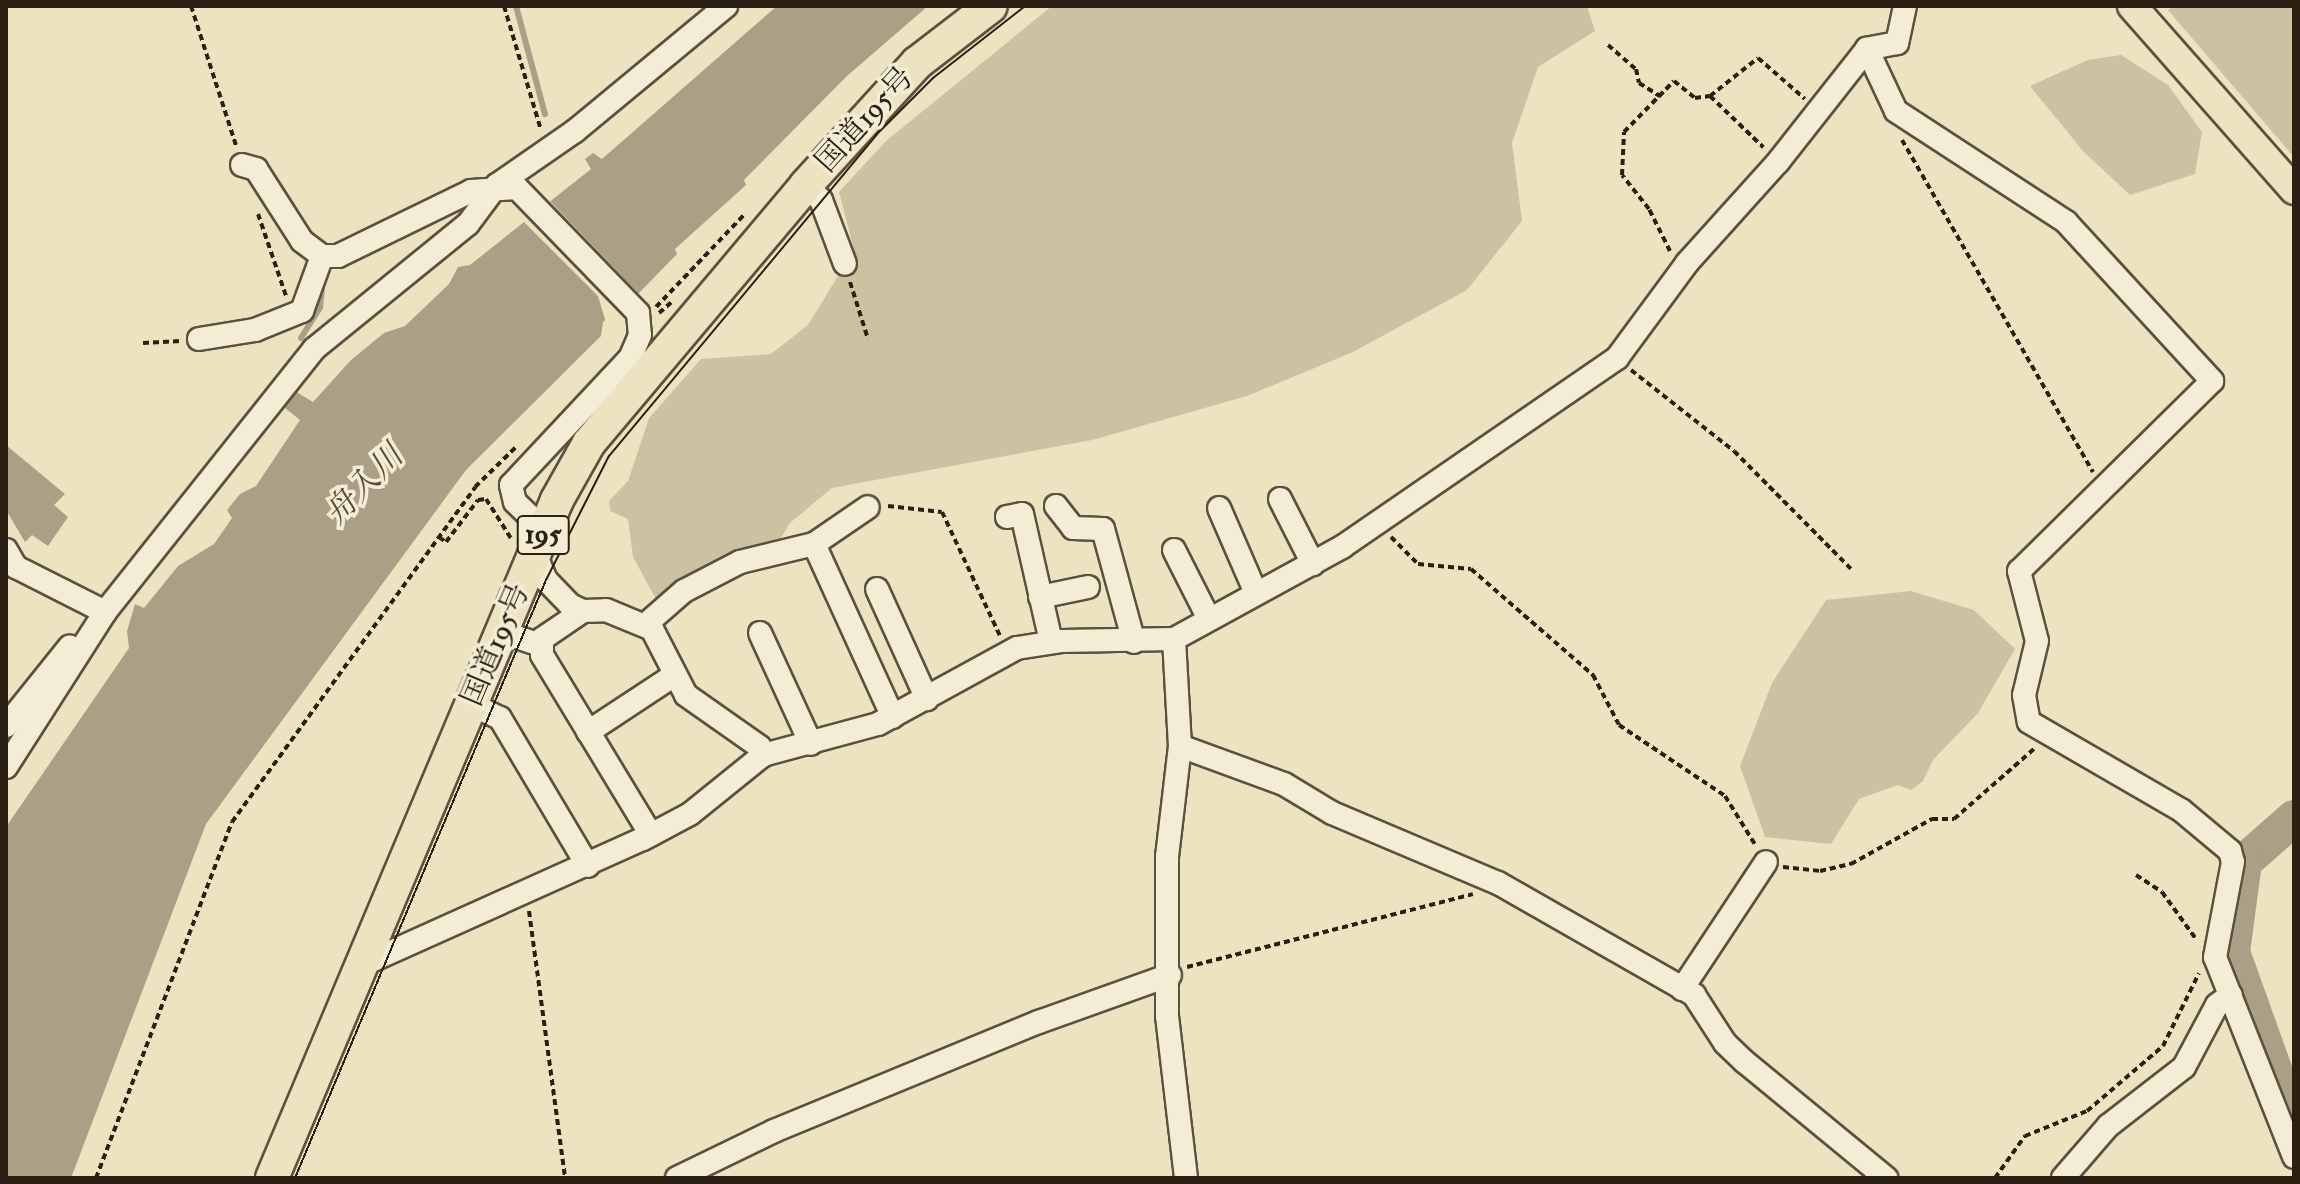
<!DOCTYPE html>
<meta charset="utf-8">
<style>
body{margin:0}
#map{position:relative;width:2300px;height:1184px;overflow:hidden;background:#ede3c0;font-family:"IM FELL Double Pica","Noto Serif JP",serif}
div>[style]{position:absolute}
.green>*{inset:0;background:#ccc2a2}
.water>*{inset:0;background:#aba085}
.pier>*{inset:0;background:#ede3c0}
.stream>*{height:6px;margin:-3px;padding:0 3px;transform-origin:3px;border-radius:3px;background:#aba085}
.river>*{height:36px;margin:-18px;padding:0 18px;transform-origin:18px;border-radius:18px;background:#aba085}
.path>*{height:4px;margin-top:-2px;transform-origin:0;background:repeating-linear-gradient(90deg,#2b1f12 0 6px,transparent 0 10px)}
.roads{filter:drop-shadow(2px 0 #5c503e) drop-shadow(-2px 0 #5c503e) drop-shadow(0 2px #5c503e) drop-shadow(0 -2px #5c503e)}
.minor>*{height:22px;margin:-11px;padding:0 11px;transform-origin:11px;border-radius:11px;background:#f3edd6}
.major>*{height:28px;margin:-14px;padding:0 14px;transform-origin:14px;border-radius:14px;background:#ede3c0}
.highway>*{height:32px;margin:-16px;padding:0 16px;transform-origin:16px;border-radius:16px;background:#ede3c0}
.tram>*{height:2px;margin:-1px;padding:0 1px;transform-origin:1px;border-radius:1px;background:#2b1f12}
span{translate:-50% -50%;white-space:nowrap;text-align:center;line-height:1.15;-webkit-text-stroke:7px #f3edd6;paint-order:stroke}
.shield-label span{padding:2px 6px;background:#f3edd6;border:2px solid;border-radius:6px;-webkit-text-stroke-width:0}
.shield-label{font-size:28px;color:#2b1f12;font-weight:700}
.street-label{font-size:30px;color:#2b1f12}
.water-label{font-size:32px;color:#584c3a;font-style:italic}
.frame{position:absolute;inset:0;border:8px solid #2b1f12;pointer-events:none}
</style>
<div id="map">
<div class="green">
<i style="clip-path:polygon(1052px 6px,1587px 6px,1595px 31px,1538px 67px,1512px 143px,1522px 221px,1467px 290px,1353px 352px,1247px 396px,1092px 440px,832px 488px,790px 523px,776px 546px,657px 601px,633px 557px,628px 519px,610px 511px,609px 501px,628px 481px,649px 418px,701px 359px,771px 354px,808px 325px,854px 250px,839px 192px,886px 141px)"></i>
<i style="clip-path:polygon(2175px 6px,2294px 6px,2294px 157px,2168px 10px)"></i>
<i style="clip-path:polygon(2121px 55px,2168px 85px,2202px 132px,2195px 174px,2130px 195px,2083px 151px,2030px 86px,2088px 60px)"></i>
<i style="clip-path:polygon(1911px 591px,1974px 610px,2015px 649px,1978px 713px,1933px 760px,1923px 781px,1911px 790px,1898px 785px,1859px 799px,1831px 844px,1765px 837px,1740px 766px,1772px 683px,1826px 600px)"></i>
</div>
<div class="water">
<i style="clip-path:polygon(777px 6px,928px 6px,847px 76px,744px 180px,746px 185px,675px 249px,677px 254px,638px 294px,603px 322px,601px 336px,466px 470px,206px 824px,71px 1178px,6px 1178px,6px 827px,129px 648px,127px 631px,135px 604px,144px 608px,178px 566px,214px 544px,232px 518px,227px 510px,240px 494px,256px 486px,300px 420px,280px 404px,293px 390px,313px 402px,351px 360px,384px 333px,405px 326px,449px 284px,458px 267px,470px 265px,591px 169px,585px 159px,593px 153px,602px 159px)"></i>
<i style="clip-path:polygon(6px 445px,65px 494px,54px 505px,68px 517px,48px 546px,32px 535px,25px 542px,6px 510px)"></i>
</div>
<div class="pier">
<i style="clip-path:polygon(547px 198px,641px 296px,607px 326px,598px 296px,521px 219px)"></i>
</div>
<div class="stream">
<i style="left:516px;top:6px;width:112px;rotate:75deg"></i>
<i style="left:301px;top:338px;width:36px;rotate:-58deg"></i>
<i style="left:320px;top:307px;width:20px;rotate:-84deg"></i>
</div>
<div class="river">
<i style="left:2294px;top:818px;width:67px;rotate:138.7deg"></i>
<i style="left:2244px;top:862px;width:91px;rotate:97.6deg"></i>
<i style="left:2232px;top:952px;width:184px;rotate:70.3deg"></i>
</div>
<div class="path">
<i style="left:191px;top:6px;width:149px;rotate:72.1deg"></i>
<i style="left:504px;top:6px;width:129px;rotate:73.4deg"></i>
<i style="left:1608px;top:45px;width:37px;rotate:41deg"></i>
<i style="left:1636px;top:69px;width:14px;rotate:78deg"></i>
<i style="left:1639px;top:83px;width:25px;rotate:32deg"></i>
<i style="left:1710px;top:96px;width:74px;rotate:43.9deg"></i>
<i style="left:1902px;top:140px;width:383px;rotate:60.1deg"></i>
<i style="left:258px;top:214px;width:87px;rotate:71.1deg"></i>
<i style="left:1670px;top:251px;width:47px;rotate:-116.6deg"></i>
<i style="left:1649px;top:209px;width:43px;rotate:-128.5deg"></i>
<i style="left:1622px;top:175px;width:43px;rotate:-87.3deg"></i>
<i style="left:1624px;top:132px;width:71px;rotate:-45.6deg"></i>
<i style="left:1674px;top:81px;width:27px;rotate:39deg"></i>
<i style="left:1695px;top:98px;width:15px;rotate:-8deg"></i>
<i style="left:1710px;top:96px;width:61px;rotate:-38.4deg"></i>
<i style="left:1758px;top:58px;width:62px;rotate:41.1deg"></i>
<i style="left:850px;top:282px;width:60px;rotate:72.5deg"></i>
<i style="left:656px;top:307px;width:127px;rotate:-46.3deg"></i>
<i style="left:659px;top:313px;width:20px;rotate:-41deg"></i>
<i style="left:143px;top:343px;width:38px;rotate:-3deg"></i>
<i style="left:1631px;top:370px;width:131px;rotate:38.2deg"></i>
<i style="left:1734px;top:451px;width:166px;rotate:45.2deg"></i>
<i style="left:888px;top:506px;width:54px;rotate:6.3deg"></i>
<i style="left:942px;top:512px;width:137px;rotate:64.9deg"></i>
<i style="left:439px;top:537px;width:9px;rotate:36deg"></i>
<i style="left:446px;top:542px;width:53px;rotate:-52.7deg"></i>
<i style="left:478px;top:500px;width:8px;rotate:-7deg"></i>
<i style="left:486px;top:499px;width:49px;rotate:57.6deg"></i>
<i style="left:1391px;top:537px;width:38px;rotate:45deg"></i>
<i style="left:1418px;top:564px;width:53px;rotate:5.4deg"></i>
<i style="left:1471px;top:569px;width:162px;rotate:41deg"></i>
<i style="left:1593px;top:675px;width:56px;rotate:62.5deg"></i>
<i style="left:1619px;top:725px;width:128px;rotate:33.8deg"></i>
<i style="left:1725px;top:796px;width:59px;rotate:58.2deg"></i>
<i style="left:1783px;top:867px;width:37px;rotate:6deg"></i>
<i style="left:1820px;top:871px;width:32px;rotate:-13deg"></i>
<i style="left:1851px;top:864px;width:93px;rotate:-29.1deg"></i>
<i style="left:1932px;top:819px;width:22px"></i>
<i style="left:1954px;top:819px;width:108px;rotate:-41.2deg"></i>
<i style="left:2136px;top:875px;width:31px;rotate:33deg"></i>
<i style="left:2162px;top:892px;width:58px;rotate:54.1deg"></i>
<i style="left:529px;top:911px;width:269px;rotate:82.3deg"></i>
<i style="left:1187px;top:967px;width:295px;rotate:-14.3deg"></i>
<i style="left:96px;top:1178px;width:381px;rotate:-69.1deg"></i>
<i style="left:232px;top:822px;width:414px;rotate:-54deg"></i>
<i style="left:475px;top:487px;width:59px;rotate:-44.3deg"></i>
<i style="left:1995px;top:1178px;width:52px;rotate:-54.5deg"></i>
<i style="left:2025px;top:1136px;width:67px;rotate:-22deg"></i>
<i style="left:2087px;top:1111px;width:100px;rotate:-40.5deg"></i>
<i style="left:2163px;top:1046px;width:81px;rotate:-63.7deg"></i>
</div>
<div class="roads">
<div class="minor">
<i style="left:1905px;top:6px;width:38px;rotate:102deg"></i>
<i style="left:1897px;top:43px;width:31px;rotate:169deg"></i>
<i style="left:1867px;top:49px;width:68px;rotate:64.9deg"></i>
<i style="left:1896px;top:111px;width:203px;rotate:33.1deg"></i>
<i style="left:2066px;top:222px;width:216px;rotate:47.4deg"></i>
<i style="left:2212px;top:381px;width:271px;rotate:135.4deg"></i>
<i style="left:2019px;top:571px;width:72px;rotate:75.6deg"></i>
<i style="left:2037px;top:641px;width:56px;rotate:103.5deg"></i>
<i style="left:2024px;top:695px;width:27px;rotate:80deg"></i>
<i style="left:2029px;top:722px;width:176px;rotate:30.1deg"></i>
<i style="left:2181px;top:810px;width:64px;rotate:39.9deg"></i>
<i style="left:2230px;top:851px;width:11px;rotate:75deg"></i>
<i style="left:2233px;top:862px;width:97px;rotate:100.7deg"></i>
<i style="left:2215px;top:957px;width:215px;rotate:68.4deg"></i>
<i style="left:242px;top:165px;width:15px;rotate:16deg"></i>
<i style="left:256px;top:169px;width:85px;rotate:57.4deg"></i>
<i style="left:302px;top:241px;width:25px;rotate:37deg"></i>
<i style="left:322px;top:256px;width:16px"></i>
<i style="left:338px;top:256px;width:148px;rotate:-26deg"></i>
<i style="left:471px;top:191px;width:46px;rotate:-3.7deg"></i>
<i style="left:517px;top:188px;width:174px;rotate:45.9deg"></i>
<i style="left:638px;top:313px;width:22px;rotate:85deg"></i>
<i style="left:640px;top:335px;width:25px;rotate:113deg"></i>
<i style="left:630px;top:358px;width:174px;rotate:133.1deg"></i>
<i style="left:511px;top:485px;width:17px;rotate:77deg"></i>
<i style="left:515px;top:502px;width:42px;rotate:44deg"></i>
<i style="left:806px;top:185px;width:21px;rotate:45deg"></i>
<i style="left:821px;top:200px;width:68px;rotate:69.4deg"></i>
<i style="left:199px;top:339px;width:57px;rotate:-9.1deg"></i>
<i style="left:255px;top:330px;width:51px;rotate:-22deg"></i>
<i style="left:302px;top:311px;width:59px;rotate:-70deg"></i>
<i style="left:1280px;top:499px;width:73px;rotate:63.1deg"></i>
<i style="left:1056px;top:506px;width:28px;rotate:52deg"></i>
<i style="left:1073px;top:528px;width:30px;rotate:2deg"></i>
<i style="left:1103px;top:529px;width:117px;rotate:74.7deg"></i>
<i style="left:1219px;top:508px;width:93px;rotate:66.5deg"></i>
<i style="left:1007px;top:517px;width:15px;rotate:-11deg"></i>
<i style="left:1022px;top:514px;width:131px;rotate:77.2deg"></i>
<i style="left:814px;top:544px;width:65px;rotate:-34.4deg"></i>
<i style="left:6px;top:550px;width:20px;rotate:60deg"></i>
<i style="left:16px;top:567px;width:100px;rotate:26.8deg"></i>
<i style="left:1174px;top:550px;width:77px;rotate:63.1deg"></i>
<i style="left:535px;top:553px;width:29px;rotate:68deg"></i>
<i style="left:546px;top:580px;width:35px;rotate:46deg"></i>
<i style="left:570px;top:605px;width:14px;rotate:25deg"></i>
<i style="left:583px;top:611px;width:23px;rotate:-2deg"></i>
<i style="left:606px;top:610px;width:50px;rotate:22.4deg"></i>
<i style="left:652px;top:629px;width:74px;rotate:62.7deg"></i>
<i style="left:686px;top:695px;width:90px;rotate:35.1deg"></i>
<i style="left:760px;top:747px;width:9px;rotate:69deg"></i>
<i style="left:763px;top:755px;width:119px;rotate:-15.1deg"></i>
<i style="left:878px;top:724px;width:158px;rotate:-28.7deg"></i>
<i style="left:1017px;top:648px;width:46px;rotate:-8.8deg"></i>
<i style="left:1062px;top:641px;width:112px;rotate:-1deg"></i>
<i style="left:1174px;top:639px;width:107px;rotate:86.8deg"></i>
<i style="left:1180px;top:746px;width:111px;rotate:96.7deg"></i>
<i style="left:1167px;top:856px;width:160px;rotate:90deg"></i>
<i style="left:1167px;top:1016px;width:163px;rotate:83.3deg"></i>
<i style="left:877px;top:589px;width:121px;rotate:65.6deg"></i>
<i style="left:1040px;top:597px;width:49px;rotate:-11.8deg"></i>
<i style="left:583px;top:611px;width:50px;rotate:145.7deg"></i>
<i style="left:542px;top:639px;width:16px;rotate:90deg"></i>
<i style="left:542px;top:655px;width:210px;rotate:58.8deg"></i>
<i style="left:645px;top:625px;width:52px;rotate:-41.1deg"></i>
<i style="left:684px;top:591px;width:63px;rotate:-27.4deg"></i>
<i style="left:740px;top:562px;width:76px;rotate:-13.7deg"></i>
<i style="left:814px;top:544px;width:190px;rotate:65.5deg"></i>
<i style="left:502px;top:632px;width:40px;rotate:18.9deg"></i>
<i style="left:760px;top:633px;width:122px;rotate:65.3deg"></i>
<i style="left:1174px;top:639px;width:192px;rotate:-28.7deg"></i>
<i style="left:1342px;top:547px;width:334px;rotate:-34.5deg"></i>
<i style="left:1617px;top:358px;width:118px;rotate:-53.6deg"></i>
<i style="left:1687px;top:263px;width:136px;rotate:-48deg"></i>
<i style="left:1778px;top:162px;width:144px;rotate:-51.8deg"></i>
<i style="left:471px;top:704px;width:32px;rotate:26deg"></i>
<i style="left:500px;top:718px;width:172px;rotate:59.3deg"></i>
<i style="left:6px;top:726px;width:102px;rotate:-51.3deg"></i>
<i style="left:588px;top:732px;width:102px;rotate:-33.4deg"></i>
<i style="left:1180px;top:746px;width:111px;rotate:20.1deg"></i>
<i style="left:1284px;top:784px;width:56px;rotate:31.1deg"></i>
<i style="left:1332px;top:813px;width:180px;rotate:22.9deg"></i>
<i style="left:1498px;top:883px;width:226px;rotate:29.7deg"></i>
<i style="left:1694px;top:995px;width:57px;rotate:57.1deg"></i>
<i style="left:1725px;top:1043px;width:28px;rotate:44deg"></i>
<i style="left:1745px;top:1062px;width:183px;rotate:39.4deg"></i>
<i style="left:6px;top:767px;width:184px;rotate:-57.4deg"></i>
<i style="left:105px;top:612px;width:336px;rotate:-51.5deg"></i>
<i style="left:314px;top:349px;width:198px;rotate:-39.1deg"></i>
<i style="left:468px;top:224px;width:49px;rotate:-53.4deg"></i>
<i style="left:497px;top:185px;width:95px;rotate:-34.7deg"></i>
<i style="left:575px;top:131px;width:196px;rotate:-39.6deg"></i>
<i style="left:362px;top:965px;width:308px;rotate:-24.2deg"></i>
<i style="left:643px;top:839px;width:53px;rotate:-28deg"></i>
<i style="left:690px;top:814px;width:94px;rotate:-38.9deg"></i>
<i style="left:1682px;top:989px;width:152px;rotate:-56.5deg"></i>
<i style="left:677px;top:1178px;width:108px;rotate:-25.9deg"></i>
<i style="left:774px;top:1131px;width:287px;rotate:-22.4deg"></i>
<i style="left:1039px;top:1022px;width:139px;rotate:-19.7deg"></i>
<i style="left:2063px;top:1178px;width:69px;rotate:-49.1deg"></i>
<i style="left:2108px;top:1126px;width:96px;rotate:-37.8deg"></i>
<i style="left:2184px;top:1067px;width:70px;rotate:-62deg"></i>
<i style="left:2217px;top:1005px;width:17px;rotate:-36deg"></i>
</div>
<div class="major">
<i style="left:2132px;top:6px;width:245px;rotate:48.6deg"></i>
</div>
<div class="highway">
<i style="left:272px;top:1178px;width:735px;rotate:-67.2deg"></i>
<i style="left:557px;top:500px;width:65px;rotate:-60.7deg"></i>
<i style="left:589px;top:443px;width:337px;rotate:-49.9deg"></i>
<i style="left:806px;top:185px;width:165px;rotate:-47.7deg"></i>
<i style="left:917px;top:63px;width:93px;rotate:-37.6deg"></i>
</div>
</div>
<div class="tram">
<i style="left:295px;top:1178px;width:649px;rotate:-67.23deg"></i>
<i style="left:546px;top:580px;width:139px;rotate:-63.1deg"></i>
<i style="left:609px;top:456px;width:418px;rotate:-50.2deg"></i>
<i style="left:876px;top:135px;width:81px;rotate:-45deg"></i>
<i style="left:933px;top:78px;width:117px;rotate:-38deg"></i>
</div>
<div class="shield-label">
<span style="left:543px;top:535px">195</span>
</div>
<div class="street-label">
<span style="left:865px;top:120px;rotate:-48deg">国道195号</span>
<span style="left:496px;top:645px;rotate:-67deg">国道195号</span>
</div>
<div class="water-label">
<span style="left:364px;top:485px;rotate:-46deg">舟入川</span>
</div>
<div class="frame"></div>
</div>
